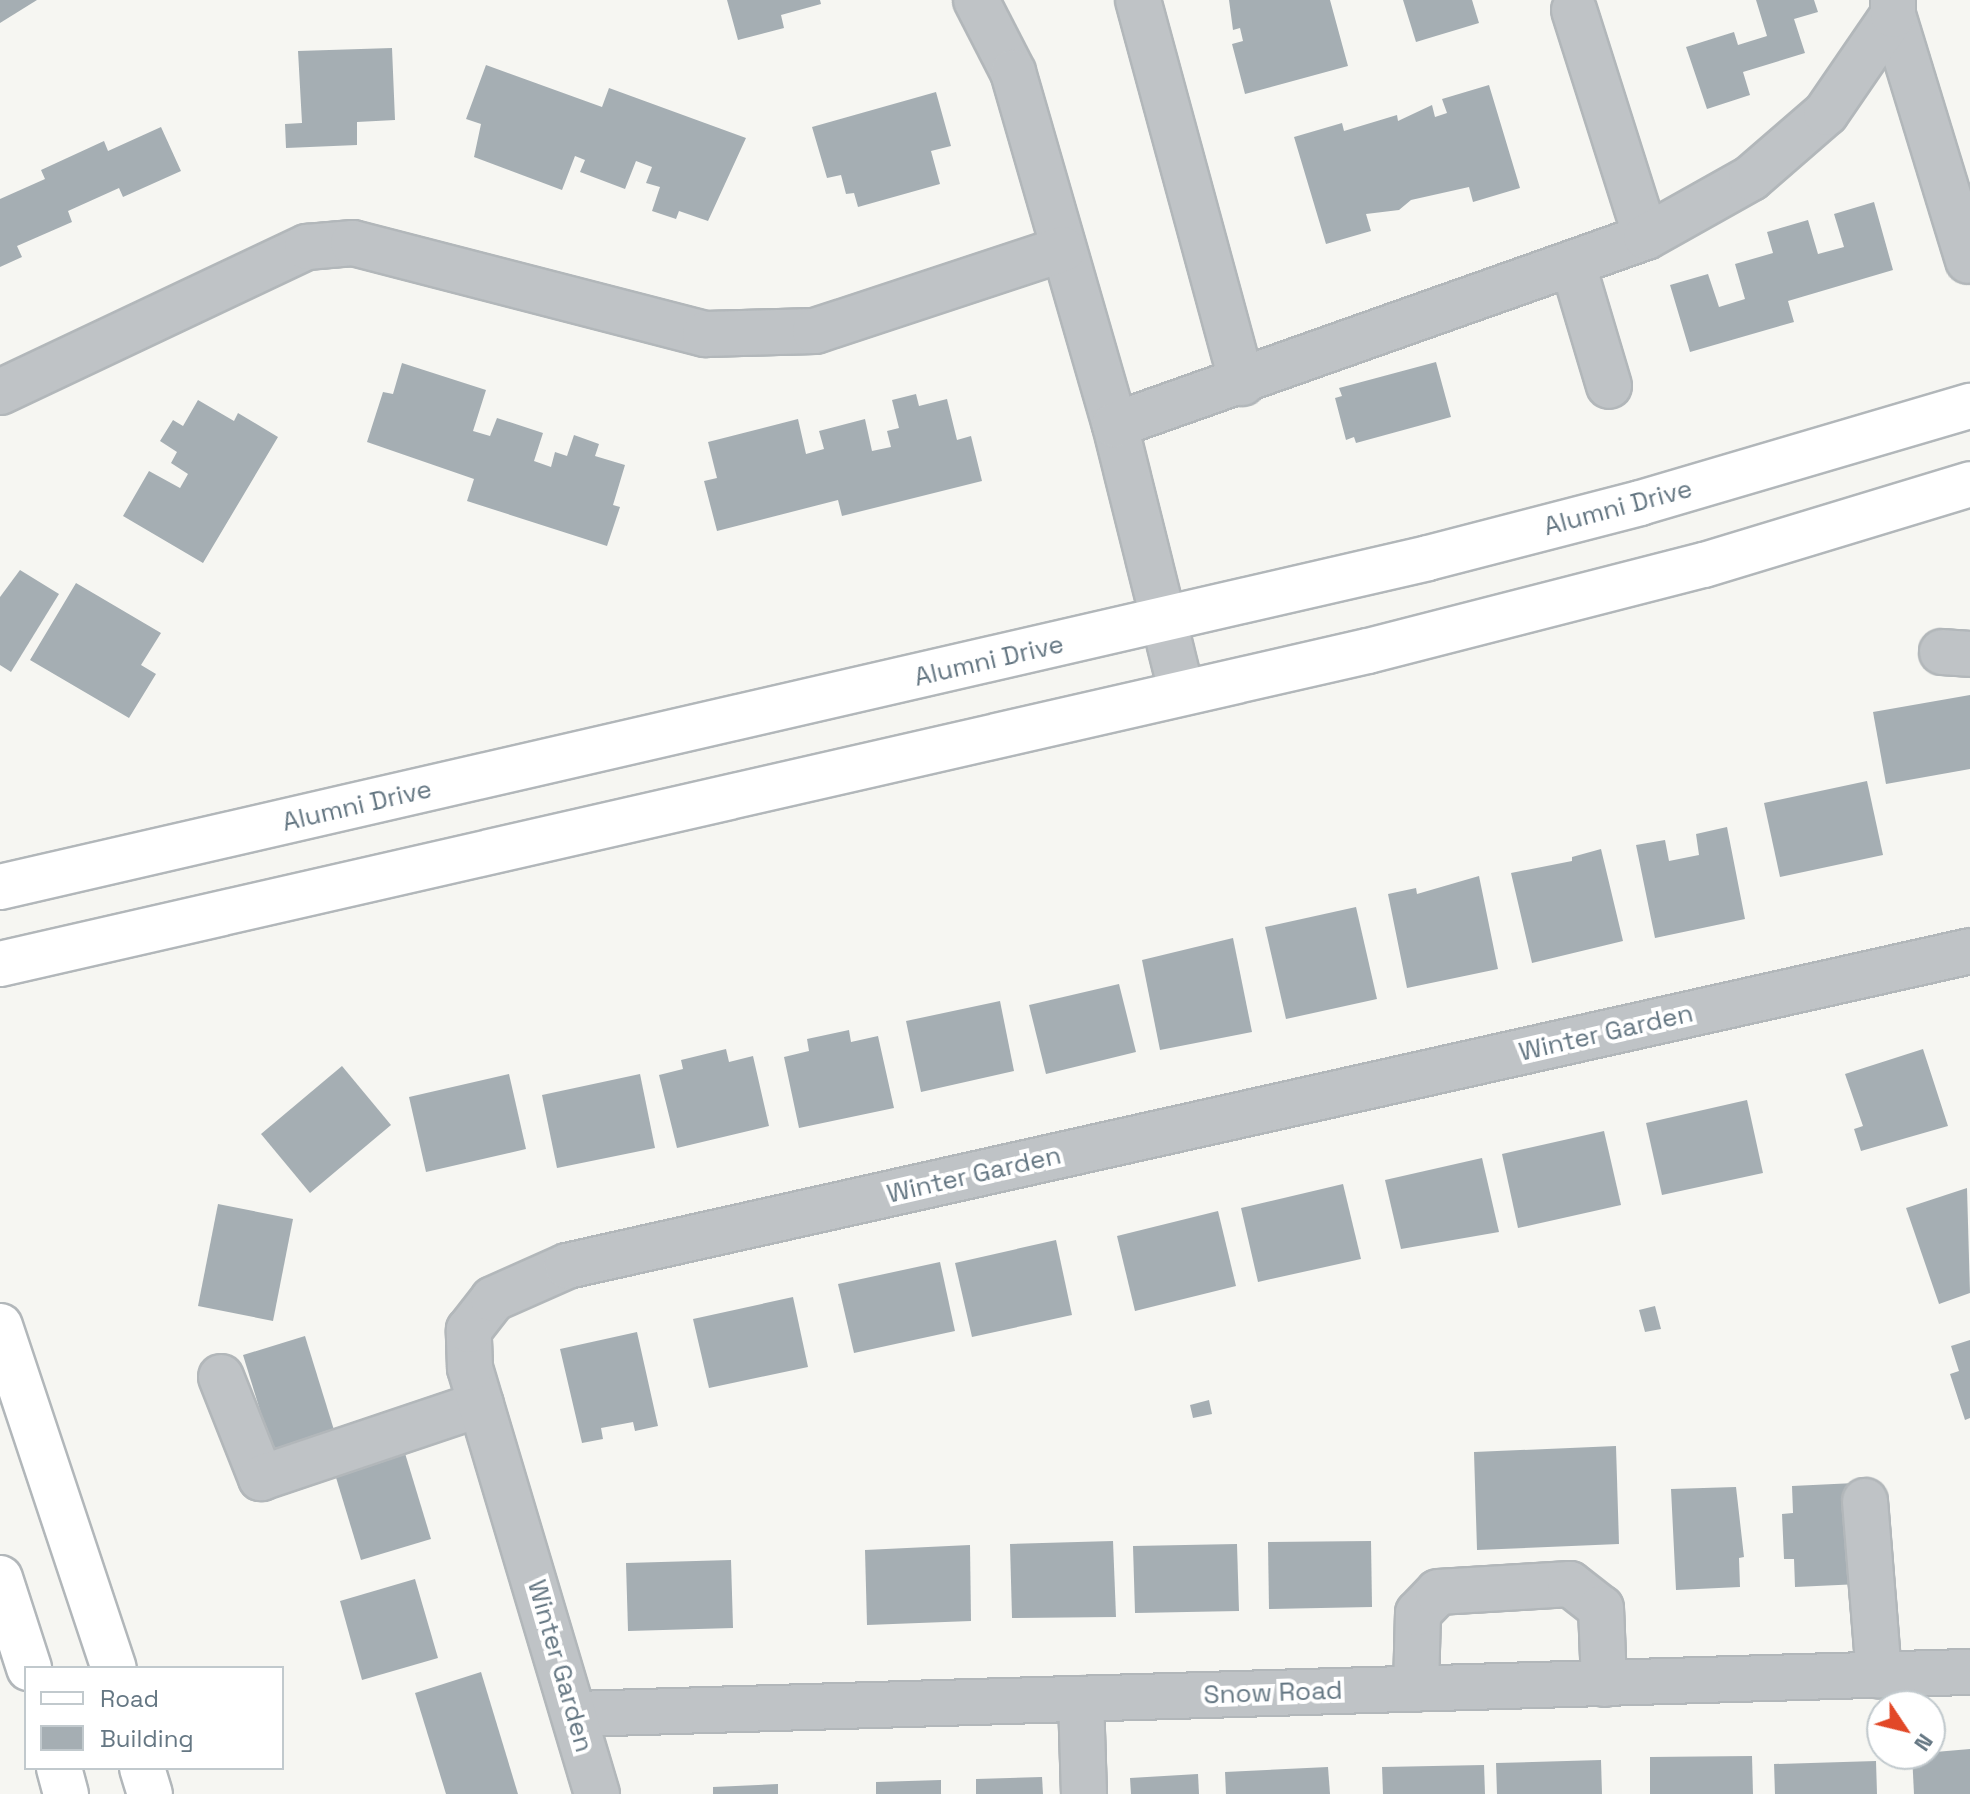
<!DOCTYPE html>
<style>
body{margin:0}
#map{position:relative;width:1970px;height:1794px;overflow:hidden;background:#f6f6f2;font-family:"Space Grotesk",sans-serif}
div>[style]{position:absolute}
.building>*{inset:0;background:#a5aeb3}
.roads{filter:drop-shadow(2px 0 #b2b7ba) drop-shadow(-2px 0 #b2b7ba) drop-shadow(0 2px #b2b7ba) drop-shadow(0 -2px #b2b7ba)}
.minor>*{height:44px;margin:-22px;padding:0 22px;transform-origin:22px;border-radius:22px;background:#bfc3c6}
.major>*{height:44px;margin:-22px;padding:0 22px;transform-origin:22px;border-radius:22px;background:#fff}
span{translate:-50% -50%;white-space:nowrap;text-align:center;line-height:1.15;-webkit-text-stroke:8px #fff;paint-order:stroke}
.street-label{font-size:26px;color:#657783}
.legend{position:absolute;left:24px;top:1666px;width:260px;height:104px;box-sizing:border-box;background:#fff;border:2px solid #c1c9cd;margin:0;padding:10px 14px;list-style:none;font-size:24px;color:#657783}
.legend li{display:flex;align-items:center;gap:16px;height:40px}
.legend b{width:40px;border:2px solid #c1c9cd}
.north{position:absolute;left:1866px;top:1690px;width:80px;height:80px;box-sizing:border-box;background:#fff;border:2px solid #c1c9cd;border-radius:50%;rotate:125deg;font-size:22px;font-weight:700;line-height:32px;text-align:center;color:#657783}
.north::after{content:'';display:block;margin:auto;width:28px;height:36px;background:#e24827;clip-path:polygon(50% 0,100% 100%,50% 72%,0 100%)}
</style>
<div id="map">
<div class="building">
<i style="clip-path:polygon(0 0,37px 0,0 23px)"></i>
<i style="clip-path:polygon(727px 0,820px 0,821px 4px,781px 15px,784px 28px,738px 40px)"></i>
<i style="clip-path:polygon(1229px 0,1330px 0,1348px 66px,1245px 94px,1232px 44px,1243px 41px,1240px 28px,1233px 30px)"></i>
<i style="clip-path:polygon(1403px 0,1472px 0,1479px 23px,1416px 42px)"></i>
<i style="clip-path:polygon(1756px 0,1814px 0,1818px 12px,1794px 19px,1805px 53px,1743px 72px,1750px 95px,1707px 109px,1686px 47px,1734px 32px,1738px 45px,1767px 36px)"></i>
<i style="clip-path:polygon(392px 48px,395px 120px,357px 122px,357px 145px,286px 148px,285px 124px,302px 123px,298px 51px)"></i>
<i style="clip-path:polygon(486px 65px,602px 107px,609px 88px,746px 138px,708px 221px,679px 211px,676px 219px,652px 211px,660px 187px,646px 183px,652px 167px,636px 161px,625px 189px,580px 172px,585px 160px,575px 156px,562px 190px,474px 157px,481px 124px,466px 119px)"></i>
<i style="clip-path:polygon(1489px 85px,1520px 188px,1473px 202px,1469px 187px,1411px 200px,1399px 210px,1366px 214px,1371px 231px,1326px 244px,1294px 137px,1342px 123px,1344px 131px,1397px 115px,1398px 121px,1432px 105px,1435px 117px,1447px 113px,1442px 99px)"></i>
<i style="clip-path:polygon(936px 92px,951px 146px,931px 151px,940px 184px,858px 207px,854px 193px,846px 194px,841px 175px,827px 178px,812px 127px)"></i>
<i style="clip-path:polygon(161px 127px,181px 171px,123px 197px,119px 188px,68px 211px,72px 222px,17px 246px,22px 257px,0 267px,0 199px,45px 179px,41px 170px,104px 141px,108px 151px)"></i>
<i style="clip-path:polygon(1874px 202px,1893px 270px,1788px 301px,1794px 322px,1690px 352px,1670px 285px,1708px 274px,1719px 307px,1745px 299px,1735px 264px,1773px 253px,1767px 232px,1808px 220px,1818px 254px,1844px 247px,1834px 214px)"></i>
<i style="clip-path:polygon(1436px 362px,1451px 417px,1356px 443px,1354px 437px,1346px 440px,1335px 398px,1342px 396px,1339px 388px)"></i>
<i style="clip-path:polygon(402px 363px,486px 390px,473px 431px,490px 436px,497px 418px,543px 433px,534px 461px,551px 467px,555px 452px,567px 456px,574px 435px,599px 444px,595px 456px,625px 465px,613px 505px,620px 507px,607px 546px,467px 501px,474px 479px,367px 442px,383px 392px,393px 394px)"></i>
<i style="clip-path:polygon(916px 394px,919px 406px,947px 399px,957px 440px,971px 436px,982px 481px,842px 516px,838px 500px,717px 531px,704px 481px,717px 478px,708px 442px,798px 419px,806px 454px,824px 449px,819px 431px,865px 419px,872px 451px,891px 447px,887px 431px,899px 428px,892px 400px)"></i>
<i style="clip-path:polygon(198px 400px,234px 421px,238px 413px,278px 437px,203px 563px,123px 516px,149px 471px,180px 488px,188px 474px,171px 463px,177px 452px,160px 441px,173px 420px,183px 426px)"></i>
<i style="clip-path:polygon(20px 570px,59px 594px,11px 672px,0 665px,0 597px)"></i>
<i style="clip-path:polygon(76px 583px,161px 633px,141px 665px,156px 674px,129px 718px,30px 660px)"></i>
<i style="clip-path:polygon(1970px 695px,1970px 769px,1886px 784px,1873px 712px)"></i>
<i style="clip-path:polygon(1867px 781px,1883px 855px,1780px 877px,1764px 803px)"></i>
<i style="clip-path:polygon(1727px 827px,1745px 919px,1655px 938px,1636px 845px,1665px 840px,1669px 861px,1699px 855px,1696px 834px)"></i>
<i style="clip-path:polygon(1601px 849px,1623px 941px,1532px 963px,1511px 873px,1572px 861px,1572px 857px)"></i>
<i style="clip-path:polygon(1479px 876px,1498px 969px,1407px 988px,1388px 894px,1416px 888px,1417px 894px)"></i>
<i style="clip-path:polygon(1356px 907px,1377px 999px,1286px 1019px,1265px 927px)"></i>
<i style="clip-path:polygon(1233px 938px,1252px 1032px,1160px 1050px,1142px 960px)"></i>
<i style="clip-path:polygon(1119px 984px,1136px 1052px,1046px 1074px,1029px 1005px)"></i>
<i style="clip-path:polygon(1000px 1001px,1014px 1071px,921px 1092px,906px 1021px)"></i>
<i style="clip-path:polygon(849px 1030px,851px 1042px,878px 1036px,894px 1108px,799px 1128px,784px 1057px,809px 1051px,807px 1039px)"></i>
<i style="clip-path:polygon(726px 1049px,729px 1062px,753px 1056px,769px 1126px,677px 1148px,659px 1075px,683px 1069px,681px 1060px)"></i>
<i style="clip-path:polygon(1923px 1049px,1948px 1126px,1861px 1151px,1854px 1129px,1863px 1126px,1845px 1074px)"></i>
<i style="clip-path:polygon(342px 1066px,391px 1125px,310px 1193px,261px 1134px)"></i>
<i style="clip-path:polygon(509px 1074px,526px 1149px,426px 1172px,409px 1097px)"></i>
<i style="clip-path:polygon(640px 1074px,655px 1148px,557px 1168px,542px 1095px)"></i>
<i style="clip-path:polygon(1747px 1100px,1763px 1173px,1662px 1195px,1646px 1123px)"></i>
<i style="clip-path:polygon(1604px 1131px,1621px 1205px,1518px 1228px,1502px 1154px)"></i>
<i style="clip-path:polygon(1482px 1158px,1499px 1232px,1401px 1249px,1385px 1180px)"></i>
<i style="clip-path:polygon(1343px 1184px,1361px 1259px,1258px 1282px,1241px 1208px)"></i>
<i style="clip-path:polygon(1967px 1188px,1970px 1293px,1939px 1304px,1906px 1208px)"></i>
<i style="clip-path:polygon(218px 1204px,293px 1219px,273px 1321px,198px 1306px)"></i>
<i style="clip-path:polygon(1218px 1211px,1236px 1286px,1135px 1311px,1117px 1236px)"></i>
<i style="clip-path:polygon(1056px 1240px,1072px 1315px,972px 1337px,955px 1263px)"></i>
<i style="clip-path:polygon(940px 1262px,955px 1331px,854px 1353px,838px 1284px)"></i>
<i style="clip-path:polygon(793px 1297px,808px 1367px,709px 1388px,693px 1319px)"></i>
<i style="clip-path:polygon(1655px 1306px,1661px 1329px,1645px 1332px,1639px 1310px)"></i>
<i style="clip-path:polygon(637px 1332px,658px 1426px,635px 1431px,633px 1422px,601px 1428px,603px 1439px,582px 1443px,560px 1349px)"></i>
<i style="clip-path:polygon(305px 1336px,334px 1430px,272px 1449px,243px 1355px)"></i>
<i style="clip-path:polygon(1970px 1340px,1970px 1418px,1965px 1420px,1950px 1374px,1959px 1371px,1951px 1346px)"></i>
<i style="clip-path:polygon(1209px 1400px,1212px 1414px,1193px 1418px,1190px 1405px)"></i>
<i style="clip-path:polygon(401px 1440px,431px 1539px,361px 1560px,331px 1461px)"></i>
<i style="clip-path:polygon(1616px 1446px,1619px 1544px,1477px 1550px,1474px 1452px)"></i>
<i style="clip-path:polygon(1855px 1483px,1860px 1584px,1795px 1587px,1794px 1559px,1784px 1559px,1782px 1514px,1793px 1513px,1792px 1486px)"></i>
<i style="clip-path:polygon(1736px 1487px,1744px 1557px,1739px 1558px,1740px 1587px,1676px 1590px,1671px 1489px)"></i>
<i style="clip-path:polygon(1113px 1541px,1116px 1617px,1012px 1618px,1010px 1544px)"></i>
<i style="clip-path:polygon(1371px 1541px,1372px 1607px,1269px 1609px,1268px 1542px)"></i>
<i style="clip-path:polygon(1237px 1544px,1239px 1611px,1135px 1613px,1133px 1546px)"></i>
<i style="clip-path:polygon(970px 1545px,971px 1621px,867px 1625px,865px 1550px)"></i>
<i style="clip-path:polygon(731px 1560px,733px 1628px,628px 1631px,626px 1563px)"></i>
<i style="clip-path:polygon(415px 1579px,438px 1658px,362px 1680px,340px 1601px)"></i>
<i style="clip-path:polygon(481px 1672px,518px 1794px,446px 1794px,415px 1693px)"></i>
<i style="clip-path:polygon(1970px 1749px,1970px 1794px,1914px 1794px,1912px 1754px)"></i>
<i style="clip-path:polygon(1752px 1756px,1753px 1794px,1650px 1794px,1650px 1757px)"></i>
<i style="clip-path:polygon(1601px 1760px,1602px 1794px,1497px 1794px,1496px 1763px)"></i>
<i style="clip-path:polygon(1876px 1761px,1877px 1794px,1775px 1794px,1774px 1764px)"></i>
<i style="clip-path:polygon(1484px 1765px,1485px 1794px,1383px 1794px,1382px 1767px)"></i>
<i style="clip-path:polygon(1328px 1767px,1330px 1794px,1226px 1794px,1225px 1772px)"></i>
<i style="clip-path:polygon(1198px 1774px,1199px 1794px,1131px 1794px,1130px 1778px)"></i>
<i style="clip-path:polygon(1042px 1777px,1043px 1794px,976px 1794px,976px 1779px)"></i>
<i style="clip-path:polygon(941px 1780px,941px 1794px,876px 1794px,876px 1782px)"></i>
<i style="clip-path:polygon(778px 1784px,778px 1794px,713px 1794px,713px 1787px)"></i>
</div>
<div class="roads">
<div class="minor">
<i style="left:976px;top:0;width:81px;rotate:62.8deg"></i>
<i style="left:1013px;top:72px;width:367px;rotate:73.9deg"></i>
<i style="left:1115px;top:425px;width:276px;rotate:76deg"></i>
<i style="left:1138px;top:0;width:397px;rotate:74.8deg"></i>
<i style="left:1574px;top:10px;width:238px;rotate:72.4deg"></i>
<i style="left:1893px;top:15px;width:257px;rotate:73deg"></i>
<i style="left:1573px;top:265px;width:126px;rotate:73.4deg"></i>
<i style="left:0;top:392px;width:340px;rotate:-25.3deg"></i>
<i style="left:307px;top:247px;width:46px;rotate:-5deg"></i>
<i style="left:353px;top:243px;width:364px;rotate:14.5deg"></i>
<i style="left:705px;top:334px;width:110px;rotate:-1.6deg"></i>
<i style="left:815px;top:331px;width:261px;rotate:-18.3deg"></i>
<i style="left:1115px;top:425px;width:563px;rotate:-19.5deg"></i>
<i style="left:1646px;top:237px;width:120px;rotate:-29.3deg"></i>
<i style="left:1751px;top:178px;width:99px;rotate:-40.9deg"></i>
<i style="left:1826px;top:113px;width:119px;rotate:-55.6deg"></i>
<i style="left:1893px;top:15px;width:15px;rotate:-90deg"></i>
<i style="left:1942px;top:652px;width:28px;rotate:4deg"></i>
<i style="left:221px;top:1377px;width:109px;rotate:68.4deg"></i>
<i style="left:261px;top:1478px;width:232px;rotate:-18.6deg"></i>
<i style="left:1865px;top:1501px;width:175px;rotate:85.4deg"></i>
<i style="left:1416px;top:1689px;width:76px;rotate:-88.5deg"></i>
<i style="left:1418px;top:1613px;width:29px;rotate:-46deg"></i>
<i style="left:1438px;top:1592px;width:132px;rotate:-3.5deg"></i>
<i style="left:1570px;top:1584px;width:39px;rotate:38deg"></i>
<i style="left:1601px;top:1608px;width:76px;rotate:87.7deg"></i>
<i style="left:1081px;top:1699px;width:95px;rotate:88.2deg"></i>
<i style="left:576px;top:1714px;width:1395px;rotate:-1.73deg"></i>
<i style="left:597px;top:1794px;width:445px;rotate:-106.6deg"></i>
<i style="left:470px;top:1368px;width:38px;rotate:-92deg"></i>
<i style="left:469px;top:1330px;width:39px;rotate:-52deg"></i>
<i style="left:493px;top:1299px;width:81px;rotate:-24deg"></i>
<i style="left:567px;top:1266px;width:1438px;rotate:-12.65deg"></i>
</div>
<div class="major">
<i style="left:0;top:887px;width:1465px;rotate:-12.97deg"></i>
<i style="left:1428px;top:558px;width:219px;rotate:-14.5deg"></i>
<i style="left:1640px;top:503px;width:344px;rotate:-16.4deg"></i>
<i style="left:0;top:964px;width:1403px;rotate:-12.89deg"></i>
<i style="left:1368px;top:651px;width:347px;rotate:-14.4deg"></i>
<i style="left:1704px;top:565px;width:278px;rotate:-16.9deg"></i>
<i style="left:0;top:1326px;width:360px;rotate:71.6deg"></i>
<i style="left:0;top:1578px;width:95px;rotate:72.1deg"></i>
<i style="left:59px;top:1768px;width:27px;rotate:75deg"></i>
<i style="left:142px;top:1768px;width:27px;rotate:73deg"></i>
</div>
</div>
<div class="street-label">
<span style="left:1618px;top:508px;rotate:-15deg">Alumni Drive</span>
<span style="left:989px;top:661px;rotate:-13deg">Alumni Drive</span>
<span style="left:357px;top:806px;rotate:-13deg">Alumni Drive</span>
<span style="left:1606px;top:1033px;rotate:-13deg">Winter Garden</span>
<span style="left:974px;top:1175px;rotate:-13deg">Winter Garden</span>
<span style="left:560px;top:1666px;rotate:74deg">Winter Garden</span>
<span style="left:1273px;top:1693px;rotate:-2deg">Snow Road</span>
</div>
<ul class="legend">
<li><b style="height:10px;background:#fff"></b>Road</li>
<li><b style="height:22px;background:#a5aeb3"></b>Building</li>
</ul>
<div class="north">N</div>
</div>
